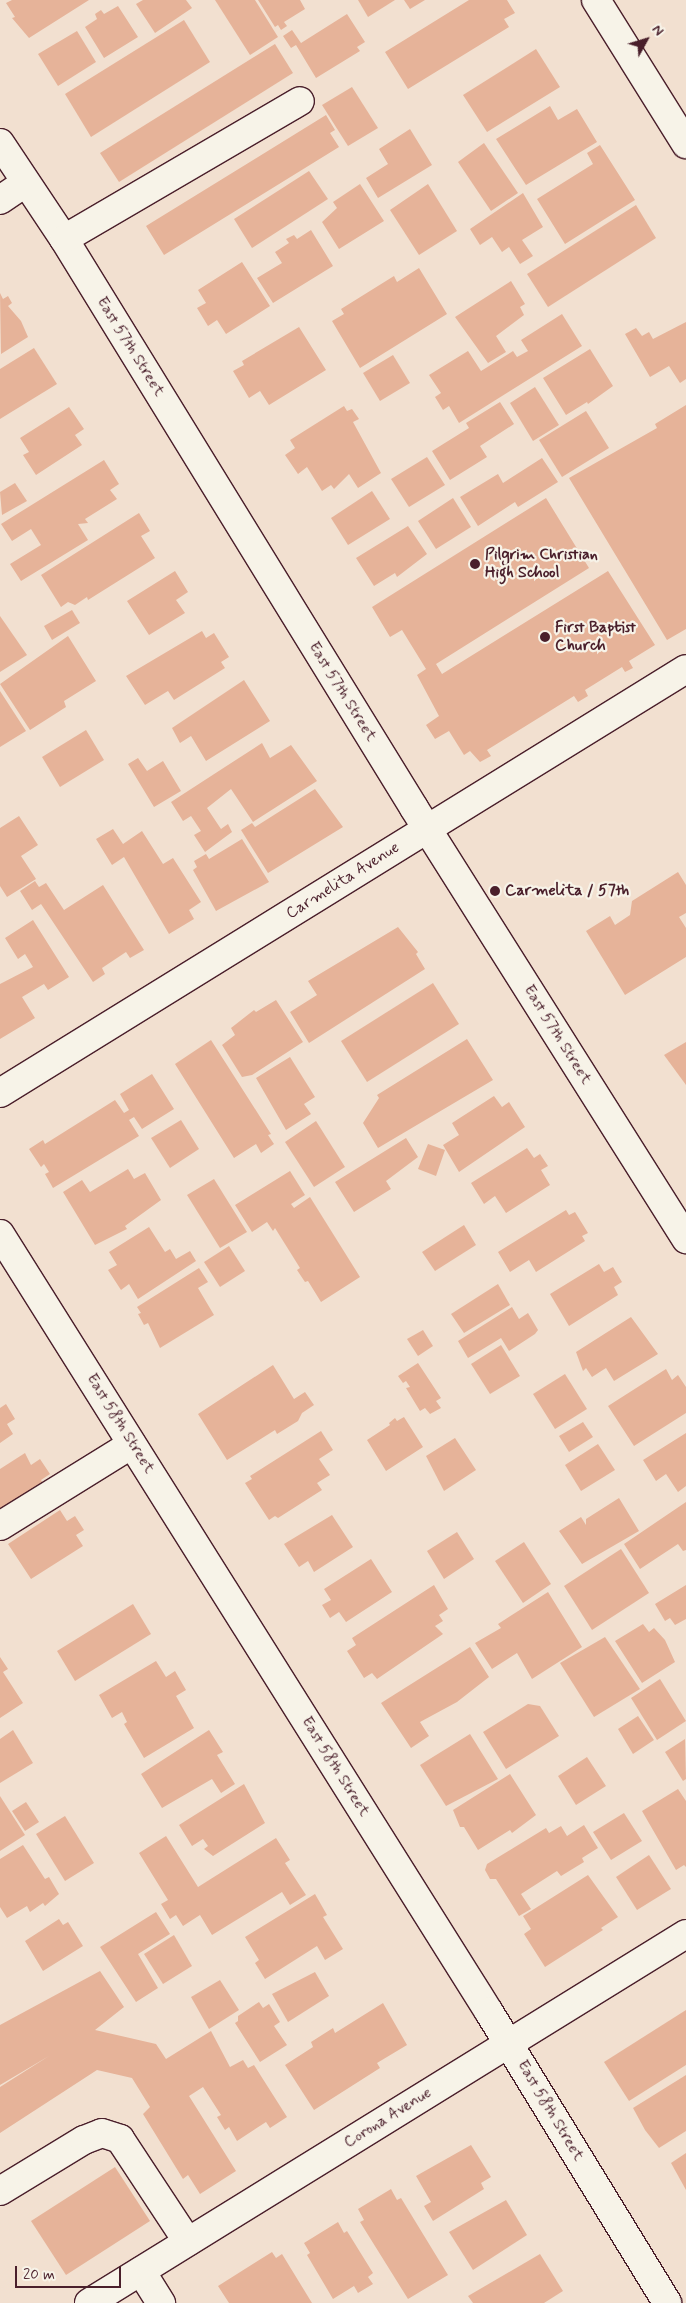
<!DOCTYPE html>
<style>
body{margin:0}
#map{position:relative;width:686px;height:2303px;overflow:hidden;background:#f2e0d0;font-family:Mynerve,sans-serif}
div>[style]{position:absolute}
.building>*{inset:0;background:#e6b399}
.roads{filter:drop-shadow(1px 0 #4a1f2b) drop-shadow(-1px 0 #4a1f2b) drop-shadow(0 1px #4a1f2b) drop-shadow(0 -1px #4a1f2b)}
.minor>*{height:28px;margin:-14px;padding:0 14px;transform-origin:14px;border-radius:14px;background:#f7f3e8}
.dots>*{width:14px;height:14px;translate:-50% -50%;box-sizing:border-box;border:2px solid #f7f3e8;border-radius:50%}
span{translate:-50% -50%;white-space:nowrap;text-align:center;line-height:1.15;-webkit-text-stroke:4.5px #f7f3e8;paint-order:stroke}
.street-label{font-size:16px;color:#4a1f2b}
.poi-label{font-size:16px;color:#4a1f2b;font-weight:700}
.left{translate:0 -50%;text-align:left}
.north{position:absolute;left:621px;top:15px;width:50px;height:50px;-webkit-text-stroke:4px #f7f3e8;paint-order:stroke;rotate:51deg;font-size:14px;font-weight:700;line-height:20px;text-align:center;color:#4a1f2b}
.north::after{content:'';display:block;margin:auto;width:18px;height:22px;background:#4a1f2b;clip-path:polygon(50% 0,100% 100%,50% 72%,0 100%)}
.scale{position:absolute;left:15px;top:2266px;width:106px;height:22px;box-sizing:border-box;border:2px solid #4a1f2b;border-top:0;padding-left:6px;font-size:15px;line-height:18px;white-space:nowrap;color:#4a1f2b;-webkit-text-stroke:4px #f7f3e8;paint-order:stroke}
</style>
<div id="map">
<div class="building">
<i style="clip-path:polygon(12px 0,89px 0,29px 38px,12px 18px,15px 17px,6px 3px)"></i>
<i style="clip-path:polygon(143px 0,186px 0,192px 8px,155px 33px,136px 4px)"></i>
<i style="clip-path:polygon(215px 0,255px 0,278px 37px,250px 55px)"></i>
<i style="clip-path:polygon(258px 0,300px 0,305px 9px,284px 22px,287px 26px,281px 30px,278px 25px,275px 27px)"></i>
<i style="clip-path:polygon(358px 0,395px 0,368px 17px)"></i>
<i style="clip-path:polygon(404px 0,425px 0,410px 9px)"></i>
<i style="clip-path:polygon(469px 0,507px 0,515px 13px,504px 19px,509px 27px,408px 89px,385px 52px)"></i>
<i style="clip-path:polygon(118px 6px,138px 37px,104px 58px,85px 27px,97px 19px,95px 14px,101px 10px,104px 14px)"></i>
<i style="clip-path:polygon(347px 14px,365px 42px,357px 47px,360px 51px,316px 78px,296px 45px,291px 48px,283px 36px,292px 30px,301px 43px)"></i>
<i style="clip-path:polygon(184px 20px,210px 62px,91px 137px,65px 94px)"></i>
<i style="clip-path:polygon(77px 31px,96px 62px,58px 86px,38px 54px)"></i>
<i style="clip-path:polygon(275px 44px,293px 73px,119px 182px,100px 153px)"></i>
<i style="clip-path:polygon(536px 49px,560px 87px,487px 132px,463px 95px)"></i>
<i style="clip-path:polygon(352px 87px,378px 128px,348px 146px,322px 105px)"></i>
<i style="clip-path:polygon(550px 106px,558px 120px,577px 109px,597px 142px,526px 185px,496px 139px)"></i>
<i style="clip-path:polygon(326px 115px,335px 130px,330px 133px,339px 147px,164px 255px,146px 226px)"></i>
<i style="clip-path:polygon(410px 129px,432px 165px,378px 198px,366px 178px,388px 164px,379px 149px)"></i>
<i style="clip-path:polygon(484px 143px,518px 193px,491px 211px,458px 162px)"></i>
<i style="clip-path:polygon(600px 145px,635px 200px,565px 244px,537px 199px,593px 164px,587px 153px)"></i>
<i style="clip-path:polygon(309px 171px,328px 199px,252px 248px,234px 219px)"></i>
<i style="clip-path:polygon(360px 184px,384px 221px,339px 249px,322px 222px,337px 208px,333px 202px)"></i>
<i style="clip-path:polygon(428px 184px,457px 231px,419px 255px,390px 210px)"></i>
<i style="clip-path:polygon(523px 193px,543px 227px,522px 240px,533px 256px,520px 264px,509px 247px,502px 252px,492px 237px,480px 245px,470px 229px)"></i>
<i style="clip-path:polygon(636px 205px,656px 238px,548px 307px,527px 274px)"></i>
<i style="clip-path:polygon(311px 230px,333px 266px,273px 303px,257px 278px,282px 263px,275px 252px,289px 243px,286px 239px,294px 235px,297px 239px)"></i>
<i style="clip-path:polygon(242px 262px,270px 306px,226px 334px,217px 320px,208px 326px,197px 308px,206px 303px,198px 290px)"></i>
<i style="clip-path:polygon(419px 268px,447px 314px,360px 368px,332px 321px,344px 314px,341px 309px,394px 276px,397px 282px)"></i>
<i style="clip-path:polygon(511px 281px,525px 304px,520px 307px,524px 315px,496px 336px,506px 352px,488px 363px,455px 317px)"></i>
<i style="clip-path:polygon(0 293px,3px 299px,8px 296px,12px 303px,8px 306px,21px 321px,28px 337px,1px 354px)"></i>
<i style="clip-path:polygon(562px 314px,582px 346px,459px 423px,449px 406px,443px 410px,435px 397px,441px 393px,429px 375px,468px 351px,481px 371px,513px 351px,517px 357px,528px 351px,521px 340px)"></i>
<i style="clip-path:polygon(686px 322px,686px 379px,680px 383px,669px 366px,650px 377px,625px 334px,636px 328px,642px 336px,649px 332px,653px 339px)"></i>
<i style="clip-path:polygon(299px 327px,326px 370px,269px 405px,260px 391px,249px 398px,233px 371px,244px 365px,242px 361px)"></i>
<i style="clip-path:polygon(34px 348px,57px 384px,0 419px,0 369px)"></i>
<i style="clip-path:polygon(590px 349px,613px 386px,588px 404px,587px 402px,566px 415px,543px 378px)"></i>
<i style="clip-path:polygon(393px 355px,410px 383px,380px 401px,363px 373px)"></i>
<i style="clip-path:polygon(535px 387px,559px 425px,533px 441px,510px 403px)"></i>
<i style="clip-path:polygon(500px 402px,514px 424px,480px 446px,487px 457px,450px 480px,432px 451px,469px 428px,466px 423px)"></i>
<i style="clip-path:polygon(686px 405px,686px 629px,667px 640px,569px 478px,657px 428px,655px 424px)"></i>
<i style="clip-path:polygon(344px 406px,347px 411px,352px 409px,359px 419px,353px 422px,381px 473px,358px 488px,349px 474px,334px 489px,331px 485px,322px 491px,307px 467px,298px 474px,285px 455px,295px 448px,290px 440px)"></i>
<i style="clip-path:polygon(69px 407px,84px 429px,75px 435px,82px 445px,36px 475px,23px 455px,29px 452px,20px 438px)"></i>
<i style="clip-path:polygon(586px 411px,609px 448px,562px 477px,539px 440px)"></i>
<i style="clip-path:polygon(427px 457px,445px 485px,409px 507px,391px 479px)"></i>
<i style="clip-path:polygon(542px 458px,558px 482px,518px 507px,515px 502px,478px 526px,460px 497px,498px 474px,503px 483px)"></i>
<i style="clip-path:polygon(104px 460px,119px 484px,110px 490px,117px 499px,85px 519px,88px 523px,78px 524px,88px 540px,21px 581px,10px 564px,41px 545px,31px 529px,12px 541px,1px 524px)"></i>
<i style="clip-path:polygon(15px 483px,27px 501px,2px 515px,0 492px)"></i>
<i style="clip-path:polygon(372px 491px,390px 519px,348px 545px,331px 518px)"></i>
<i style="clip-path:polygon(453px 498px,471px 527px,436px 549px,418px 521px)"></i>
<i style="clip-path:polygon(546px 498px,589px 568px,436px 664px,442px 674px,608px 571px,655px 645px,629px 661px,633px 668px,625px 672px,622px 667px,585px 690px,588px 696px,578px 702px,574px 696px,487px 750px,491px 756px,480px 762px,470px 751px,464px 755px,449px 731px,435px 739px,426px 725px,439px 716px,417px 675px,426px 669px,402px 630px,390px 637px,372px 607px)"></i>
<i style="clip-path:polygon(139px 513px,150px 531px,141px 536px,155px 558px,88px 600px,87px 597px,75px 605px,68px 602px,61px 607px,41px 575px)"></i>
<i style="clip-path:polygon(408px 526px,427px 554px,397px 577px,395px 573px,374px 586px,356px 558px)"></i>
<i style="clip-path:polygon(175px 571px,188px 592px,176px 600px,185px 613px,149px 635px,127px 601px)"></i>
<i style="clip-path:polygon(72px 610px,80px 623px,52px 640px,44px 626px)"></i>
<i style="clip-path:polygon(0 616px,27px 655px,0 672px)"></i>
<i style="clip-path:polygon(202px 631px,206px 638px,214px 633px,229px 657px,221px 662px,225px 668px,174px 700px,168px 691px,145px 705px,126px 676px)"></i>
<i style="clip-path:polygon(68px 636px,96px 681px,64px 701px,66px 707px,30px 730px,0 684px)"></i>
<i style="clip-path:polygon(244px 680px,270px 721px,206px 761px,191px 736px,180px 743px,172px 728px)"></i>
<i style="clip-path:polygon(0 691px,26px 731px,0 747px)"></i>
<i style="clip-path:polygon(86px 730px,104px 760px,60px 787px,42px 757px)"></i>
<i style="clip-path:polygon(262px 743px,270px 758px,291px 745px,317px 781px,253px 822px,231px 789px,207px 808px,221px 829px,228px 824px,232px 832px,205px 852px,194px 835px,201px 831px,191px 816px,183px 821px,171px 802px)"></i>
<i style="clip-path:polygon(138px 758px,147px 771px,163px 761px,181px 791px,154px 807px,128px 764px)"></i>
<i style="clip-path:polygon(315px 789px,343px 827px,268px 873px,241px 830px,252px 823px,255px 827px)"></i>
<i style="clip-path:polygon(19px 816px,38px 845px,21px 856px,36px 879px,7px 897px,0 886px,0 828px)"></i>
<i style="clip-path:polygon(113px 829px,123px 844px,142px 831px,163px 864px,173px 858px,201px 902px,189px 910px,194px 919px,169px 934px,124px 857px,112px 865px,96px 839px)"></i>
<i style="clip-path:polygon(242px 839px,269px 882px,216px 911px,193px 870px,197px 867px,194px 861px,206px 854px,209px 859px)"></i>
<i style="clip-path:polygon(678px 872px,686px 885px,686px 913px,679px 917px,686px 928px,686px 957px,625px 995px,586px 931px,610px 916px,615px 925px,630px 915px,632px 901px)"></i>
<i style="clip-path:polygon(35px 881px,39px 887px,46px 883px,64px 910px,103px 885px,144px 950px,130px 958px,126px 952px,102px 968px,105px 974px,93px 982px,41px 904px,32px 910px,20px 891px)"></i>
<i style="clip-path:polygon(33px 920px,69px 977px,48px 990px,44px 984px,22px 997px,35px 1018px,0 1039px,0 984px,33px 967px,25px 954px,18px 959px,5px 938px)"></i>
<i style="clip-path:polygon(398px 927px,418px 952px,416px 954px,425px 969px,309px 1043px,290px 1012px,317px 995px,308px 981px)"></i>
<i style="clip-path:polygon(433px 983px,459px 1024px,367px 1082px,341px 1041px)"></i>
<i style="clip-path:polygon(276px 1000px,303px 1042px,252px 1075px,242px 1077px,222px 1045px,235px 1035px,231px 1028px,254px 1010px,256px 1012px)"></i>
<i style="clip-path:polygon(467px 1039px,493px 1080px,378px 1148px,363px 1123px,379px 1098px,377px 1095px)"></i>
<i style="clip-path:polygon(211px 1040px,271px 1134px,268px 1135px,274px 1144px,261px 1153px,256px 1144px,234px 1158px,175px 1064px)"></i>
<i style="clip-path:polygon(686px 1042px,686px 1085px,664px 1055px)"></i>
<i style="clip-path:polygon(290px 1057px,315px 1097px,304px 1104px,311px 1114px,286px 1130px,256px 1078px)"></i>
<i style="clip-path:polygon(152px 1074px,174px 1109px,142px 1129px,134px 1117px,129px 1120px,139px 1136px,53px 1188px,45px 1174px,49px 1172px,44px 1164px,41px 1167px,29px 1149px,43px 1140px,45px 1144px,115px 1100px,124px 1113px,129px 1110px,120px 1094px)"></i>
<i style="clip-path:polygon(494px 1096px,502px 1107px,509px 1102px,525px 1127px,459px 1172px,443px 1145px,459px 1135px,452px 1123px)"></i>
<i style="clip-path:polygon(181px 1120px,199px 1149px,170px 1168px,151px 1138px)"></i>
<i style="clip-path:polygon(316px 1121px,345px 1167px,314px 1187px,285px 1142px)"></i>
<i style="clip-path:polygon(406px 1138px,418px 1157px,386px 1181px,391px 1189px,354px 1212px,335px 1182px)"></i>
<i style="clip-path:polygon(428px 1144px,445px 1150px,436px 1176px,418px 1169px)"></i>
<i style="clip-path:polygon(527px 1148px,534px 1158px,540px 1154px,548px 1166px,541px 1170px,550px 1185px,506px 1213px,495px 1196px,484px 1204px,471px 1183px)"></i>
<i style="clip-path:polygon(128px 1169px,134px 1179px,145px 1173px,161px 1200px,125px 1226px,127px 1229px,95px 1245px,63px 1192px,82px 1180px,90px 1192px)"></i>
<i style="clip-path:polygon(290px 1171px,305px 1195px,291px 1204px,294px 1208px,310px 1197px,360px 1277px,321px 1302px,308px 1281px,305px 1282px,297px 1270px,300px 1268px,275px 1228px,273px 1231px,267px 1222px,252px 1232px,235px 1205px)"></i>
<i style="clip-path:polygon(214px 1179px,247px 1232px,220px 1248px,187px 1195px)"></i>
<i style="clip-path:polygon(566px 1210px,569px 1215px,575px 1212px,588px 1233px,582px 1236px,585px 1241px,536px 1272px,529px 1260px,510px 1272px,498px 1252px)"></i>
<i style="clip-path:polygon(464px 1225px,476px 1245px,435px 1271px,422px 1252px)"></i>
<i style="clip-path:polygon(149px 1227px,165px 1252px,170px 1249px,176px 1259px,190px 1251px,196px 1261px,138px 1299px,129px 1284px,121px 1290px,108px 1270px,117px 1265px,109px 1252px)"></i>
<i style="clip-path:polygon(229px 1246px,245px 1271px,220px 1287px,204px 1262px)"></i>
<i style="clip-path:polygon(599px 1264px,604px 1272px,613px 1267px,622px 1282px,614px 1287px,618px 1295px,569px 1326px,550px 1294px)"></i>
<i style="clip-path:polygon(199px 1268px,208px 1282px,198px 1288px,214px 1315px,160px 1348px,148px 1323px,144px 1325px,138px 1314px,141px 1313px,137px 1307px)"></i>
<i style="clip-path:polygon(498px 1284px,510px 1305px,464px 1333px,451px 1314px)"></i>
<i style="clip-path:polygon(512px 1307px,519px 1319px,528px 1313px,538px 1330px,535px 1334px,509px 1351px,501px 1338px,468px 1358px,458px 1341px)"></i>
<i style="clip-path:polygon(631px 1317px,658px 1354px,614px 1381px,606px 1368px,592px 1377px,586px 1368px,583px 1371px,576px 1352px)"></i>
<i style="clip-path:polygon(423px 1330px,433px 1346px,418px 1356px,407px 1339px)"></i>
<i style="clip-path:polygon(501px 1345px,520px 1376px,490px 1394px,471px 1364px)"></i>
<i style="clip-path:polygon(418px 1363px,441px 1398px,436px 1401px,441px 1408px,430px 1414px,425px 1408px,420px 1411px,406px 1388px,410px 1387px,406px 1381px,403px 1383px,398px 1376px)"></i>
<i style="clip-path:polygon(273px 1365px,294px 1399px,305px 1392px,314px 1405px,302px 1413px,298px 1421px,277px 1434px,275px 1430px,227px 1460px,198px 1414px)"></i>
<i style="clip-path:polygon(666px 1369px,672px 1380px,678px 1375px,686px 1387px,686px 1413px,634px 1446px,608px 1406px)"></i>
<i style="clip-path:polygon(565px 1374px,587px 1409px,555px 1429px,533px 1394px)"></i>
<i style="clip-path:polygon(6px 1404px,15px 1419px,7px 1424px,13px 1434px,0 1443px,0 1408px)"></i>
<i style="clip-path:polygon(404px 1417px,423px 1447px,386px 1471px,367px 1440px,390px 1425px,389px 1423px,395px 1418px,397px 1421px)"></i>
<i style="clip-path:polygon(583px 1422px,593px 1437px,569px 1452px,559px 1436px)"></i>
<i style="clip-path:polygon(321px 1431px,333px 1450px,319px 1459px,330px 1475px,317px 1483px,322px 1490px,278px 1518px,275px 1516px,269px 1520px,245px 1483px,252px 1479px,250px 1476px)"></i>
<i style="clip-path:polygon(686px 1433px,686px 1486px,678px 1492px,666px 1474px,656px 1481px,643px 1460px)"></i>
<i style="clip-path:polygon(455px 1438px,476px 1470px,444px 1491px,426px 1456px)"></i>
<i style="clip-path:polygon(598px 1444px,615px 1470px,581px 1491px,565px 1465px)"></i>
<i style="clip-path:polygon(25px 1453px,31px 1465px,40px 1459px,50px 1474px,41px 1480px,47px 1490px,0 1519px,0 1469px)"></i>
<i style="clip-path:polygon(619px 1498px,639px 1531px,582px 1564px,559px 1531px,581px 1517px,586px 1525px,586px 1519px)"></i>
<i style="clip-path:polygon(686px 1502px,686px 1550px,683px 1551px,678px 1544px,640px 1569px,624px 1544px)"></i>
<i style="clip-path:polygon(60px 1510px,67px 1521px,75px 1516px,84px 1530px,76px 1535px,83px 1546px,31px 1579px,8px 1544px)"></i>
<i style="clip-path:polygon(332px 1515px,353px 1547px,314px 1572px,308px 1561px,299px 1567px,284px 1544px)"></i>
<i style="clip-path:polygon(457px 1532px,474px 1559px,444px 1579px,427px 1551px)"></i>
<i style="clip-path:polygon(524px 1542px,551px 1584px,523px 1603px,495px 1561px)"></i>
<i style="clip-path:polygon(621px 1549px,649px 1593px,592px 1630px,564px 1586px)"></i>
<i style="clip-path:polygon(371px 1559px,392px 1592px,346px 1622px,339px 1612px,330px 1618px,322px 1605px,331px 1600px,324px 1589px)"></i>
<i style="clip-path:polygon(434px 1585px,448px 1609px,439px 1615px,443px 1621px,435px 1626px,443px 1634px,377px 1679px,372px 1673px,364px 1678px,347px 1651px,356px 1645px,352px 1638px)"></i>
<i style="clip-path:polygon(686px 1585px,686px 1619px,675px 1625px,670px 1618px,665px 1621px,655px 1604px)"></i>
<i style="clip-path:polygon(548px 1592px,582px 1647px,532px 1679px,517px 1653px,492px 1669px,475px 1643px,501px 1628px,498px 1624px)"></i>
<i style="clip-path:polygon(133px 1604px,151px 1634px,75px 1681px,57px 1651px)"></i>
<i style="clip-path:polygon(643px 1624px,649px 1632px,654px 1628px,665px 1640px,675px 1662px,642px 1683px,615px 1641px)"></i>
<i style="clip-path:polygon(605px 1637px,640px 1689px,594px 1717px,560px 1663px)"></i>
<i style="clip-path:polygon(470px 1647px,489px 1677px,457px 1702px,420px 1722px,429px 1736px,411px 1748px,381px 1703px)"></i>
<i style="clip-path:polygon(0 1657px,8px 1669px,3px 1672px,23px 1703px,0 1718px)"></i>
<i style="clip-path:polygon(156px 1661px,166px 1677px,175px 1671px,186px 1690px,176px 1696px,194px 1728px,144px 1758px,124px 1724px,127px 1722px,122px 1712px,112px 1718px,99px 1695px)"></i>
<i style="clip-path:polygon(660px 1679px,686px 1721px,657px 1740px,631px 1698px)"></i>
<i style="clip-path:polygon(528px 1704px,540px 1706px,559px 1736px,506px 1769px,483px 1732px)"></i>
<i style="clip-path:polygon(638px 1716px,654px 1740px,633px 1754px,618px 1729px)"></i>
<i style="clip-path:polygon(13px 1730px,33px 1763px,0 1783px,0 1739px)"></i>
<i style="clip-path:polygon(209px 1730px,223px 1752px,217px 1755px,235px 1784px,221px 1793px,212px 1779px,162px 1808px,141px 1774px)"></i>
<i style="clip-path:polygon(470px 1734px,498px 1779px,446px 1806px,420px 1765px)"></i>
<i style="clip-path:polygon(685px 1739px,686px 1779px,683px 1781px,665px 1752px)"></i>
<i style="clip-path:polygon(587px 1757px,606px 1786px,576px 1805px,558px 1776px)"></i>
<i style="clip-path:polygon(510px 1774px,536px 1815px,512px 1833px,510px 1830px,478px 1850px,464px 1827px,460px 1827px,453px 1810px)"></i>
<i style="clip-path:polygon(244px 1784px,265px 1823px,213px 1856px,204px 1849px,208px 1846px,203px 1839px,192px 1846px,179px 1825px)"></i>
<i style="clip-path:polygon(678px 1789px,686px 1801px,686px 1867px,684px 1865px,676px 1870px,642px 1811px)"></i>
<i style="clip-path:polygon(0 1796px,25px 1835px,0 1851px)"></i>
<i style="clip-path:polygon(26px 1802px,39px 1822px,25px 1831px,12px 1811px)"></i>
<i style="clip-path:polygon(624px 1813px,642px 1841px,611px 1860px,593px 1832px)"></i>
<i style="clip-path:polygon(65px 1816px,94px 1863px,65px 1881px,36px 1834px)"></i>
<i style="clip-path:polygon(584px 1825px,598px 1848px,582px 1858px,584px 1862px,561px 1876px,557px 1871px,521px 1894px,531px 1909px,519px 1916px,496px 1879px,490px 1879px,485px 1870px,487px 1864px,546px 1828px,549px 1833px,561px 1826px,567px 1836px)"></i>
<i style="clip-path:polygon(166px 1836px,198px 1887px,276px 1838px,290px 1860px,285px 1863px,306px 1895px,290px 1905px,282px 1892px,212px 1935px,200px 1915px,183px 1926px,176px 1915px,170px 1919px,161px 1904px,168px 1900px,139px 1853px)"></i>
<i style="clip-path:polygon(23px 1845px,45px 1879px,49px 1877px,59px 1894px,45px 1906px,43px 1903px,30px 1912px,27px 1906px,7px 1918px,0 1907px,0 1859px)"></i>
<i style="clip-path:polygon(649px 1855px,671px 1889px,637px 1910px,616px 1877px)"></i>
<i style="clip-path:polygon(588px 1875px,618px 1917px,601px 1928px,603px 1930px,545px 1967px,524px 1934px,531px 1929px,523px 1916px)"></i>
<i style="clip-path:polygon(315px 1894px,327px 1915px,323px 1917px,343px 1949px,325px 1960px,317px 1946px,265px 1979px,255px 1963px,259px 1960px,245px 1937px)"></i>
<i style="clip-path:polygon(156px 1912px,170px 1934px,138px 1954px,158px 1988px,136px 2002px,100px 1947px)"></i>
<i style="clip-path:polygon(59px 1919px,63px 1925px,68px 1922px,83px 1946px,43px 1971px,25px 1941px)"></i>
<i style="clip-path:polygon(174px 1935px,192px 1966px,163px 1984px,144px 1954px)"></i>
<i style="clip-path:polygon(100px 1971px,124px 2007px,95px 2030px,156px 2044px,166px 2059px,211px 2031px,230px 2067px,243px 2060px,248px 2068px,254px 2065px,287px 2117px,270px 2128px,266px 2122px,237px 2141px,229px 2127px,225px 2130px,217px 2117px,221px 2115px,203px 2087px,189px 2096px,236px 2171px,200px 2194px,188px 2175px,183px 2179px,143px 2114px,150px 2107px,132px 2078px,97px 2070px,0 2133px,0 2087px,49px 2056px,0 2085px,0 2025px)"></i>
<i style="clip-path:polygon(315px 1972px,329px 1996px,288px 2022px,272px 1994px)"></i>
<i style="clip-path:polygon(220px 1980px,239px 2010px,209px 2029px,191px 1997px)"></i>
<i style="clip-path:polygon(259px 2002px,263px 2008px,269px 2004px,280px 2022px,274px 2026px,287px 2045px,260px 2062px,235px 2023px,238px 2021px,238px 2016px)"></i>
<i style="clip-path:polygon(383px 2003px,407px 2045px,377px 2063px,380px 2068px,314px 2110px,285px 2065px,313px 2047px,311px 2042px,333px 2028px,335px 2033px)"></i>
<i style="clip-path:polygon(686px 2010px,686px 2065px,629px 2101px,604px 2062px)"></i>
<i style="clip-path:polygon(686px 2075px,686px 2131px,659px 2148px,645px 2130px,633px 2108px)"></i>
<i style="clip-path:polygon(471px 2145px,491px 2177px,481px 2183px,484px 2189px,433px 2221px,424px 2206px,431px 2202px,416px 2176px)"></i>
<i style="clip-path:polygon(686px 2153px,686px 2190px,671px 2163px)"></i>
<i style="clip-path:polygon(115px 2167px,150px 2221px,66px 2275px,31px 2221px)"></i>
<i style="clip-path:polygon(391px 2189px,397px 2200px,401px 2198px,448px 2275px,408px 2299px,360px 2222px,364px 2220px,358px 2209px)"></i>
<i style="clip-path:polygon(506px 2200px,527px 2235px,473px 2270px,449px 2232px)"></i>
<i style="clip-path:polygon(338px 2222px,344px 2233px,347px 2231px,373px 2273px,368px 2277px,373px 2284px,358px 2293px,354px 2286px,333px 2299px,307px 2255px,310px 2253px,304px 2243px)"></i>
<i style="clip-path:polygon(272px 2252px,276px 2258px,282px 2254px,312px 2303px,229px 2303px,218px 2286px)"></i>
<i style="clip-path:polygon(540px 2254px,563px 2291px,544px 2303px,473px 2303px,468px 2296px)"></i>
</div>
<div class="roads">
<div class="minor">
<i style="left:596px;top:0;width:170px;rotate:58deg"></i>
<i style="left:0;top:143px;width:115px;rotate:56.3deg"></i>
<i style="left:64px;top:239px;width:668px;rotate:58.4deg"></i>
<i style="left:414px;top:808px;width:510px;rotate:57.74deg"></i>
<i style="left:0;top:200px;width:30px;rotate:-34deg"></i>
<i style="left:64px;top:239px;width:273px;rotate:-30.3deg"></i>
<i style="left:0;top:1093px;width:806px;rotate:-31.72deg"></i>
<i style="left:0;top:1234px;width:919px;rotate:57.85deg"></i>
<i style="left:489px;top:2012px;width:341px;rotate:58.5deg"></i>
<i style="left:0;top:1526px;width:155px;rotate:-31.8deg"></i>
<i style="left:0;top:2191px;width:98px;rotate:-31.3deg"></i>
<i style="left:84px;top:2140px;width:19px;rotate:-21deg"></i>
<i style="left:102px;top:2133px;width:19px;rotate:18deg"></i>
<i style="left:120px;top:2139px;width:123px;rotate:56.6deg"></i>
<i style="left:141px;top:2271px;width:38px;rotate:58deg"></i>
<i style="left:89px;top:2303px;width:702px;rotate:-31.72deg"></i>
</div>
</div>
<div class="dots">
<i style="left:475px;top:564px;background:#4a1f2b"></i>
<i style="left:545px;top:637px;background:#4a1f2b"></i>
<i style="left:495px;top:891px;background:#4a1f2b"></i>
</div>
<div class="street-label">
<span style="left:130px;top:347px;rotate:58deg">East 57th Street</span>
<span style="left:342px;top:692px;rotate:58deg">East 57th Street</span>
<span style="left:343px;top:881px;rotate:-32deg">Carmelita Avenue</span>
<span style="left:557px;top:1035px;rotate:58deg">East 57th Street</span>
<span style="left:120px;top:1424px;rotate:58deg">East 58th Street</span>
<span style="left:335px;top:1767px;rotate:58deg">East 58th Street</span>
<span style="left:550px;top:2111px;rotate:59deg">East 58th Street</span>
<span style="left:388px;top:2118px;rotate:-32deg">Corona Avenue</span>
</div>
<div class="poi-label">
<span class="left" style="left:485px;top:564px">Pilgrim Christian<br>High School</span>
<span class="left" style="left:555px;top:637px">First Baptist<br>Church</span>
<span class="left" style="left:505px;top:891px">Carmelita / 57th</span>
</div>
<div class="north">N</div>
<div class="scale">20 m</div>
</div>
